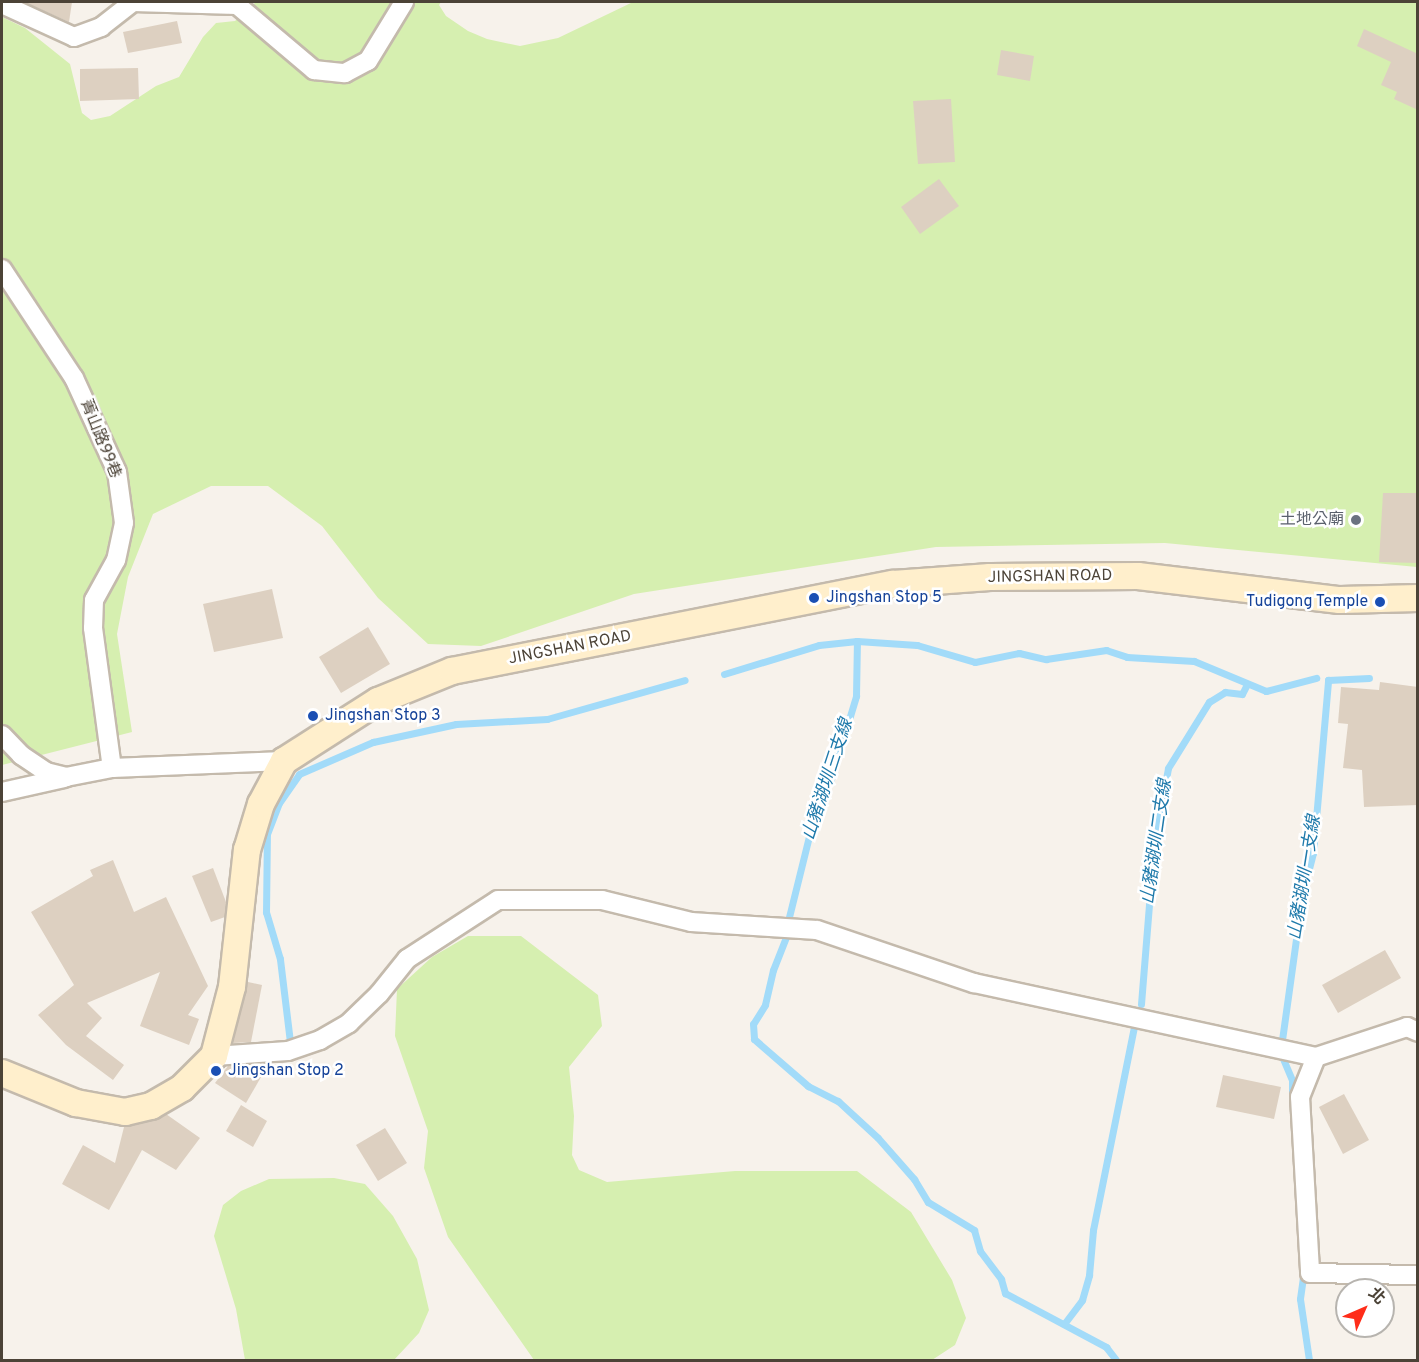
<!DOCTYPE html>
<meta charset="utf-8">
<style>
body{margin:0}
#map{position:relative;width:1419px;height:1362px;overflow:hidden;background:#f7f2eb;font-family:Overpass,"Noto Sans TC",sans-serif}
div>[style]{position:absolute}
.green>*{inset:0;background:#d6efb0}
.stream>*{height:7px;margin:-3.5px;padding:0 3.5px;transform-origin:3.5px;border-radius:3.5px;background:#a2dbf9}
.building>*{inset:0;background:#ddd0c1}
.roads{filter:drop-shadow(2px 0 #c4baac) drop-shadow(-2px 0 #c4baac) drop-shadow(0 2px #c4baac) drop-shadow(0 -2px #c4baac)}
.street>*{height:18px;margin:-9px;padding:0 9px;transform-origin:9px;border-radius:9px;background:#fff}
.secondary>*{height:26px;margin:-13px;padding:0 13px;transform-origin:13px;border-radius:13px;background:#ffefcc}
.dots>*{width:16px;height:16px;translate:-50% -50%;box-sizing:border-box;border:3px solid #fff;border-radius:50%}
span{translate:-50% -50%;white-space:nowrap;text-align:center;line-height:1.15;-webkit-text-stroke:5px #fff;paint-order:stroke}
.street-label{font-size:16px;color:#4c4337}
.worship-label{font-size:16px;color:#5b616d}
.right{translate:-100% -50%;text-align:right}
.transit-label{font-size:16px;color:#164399}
.left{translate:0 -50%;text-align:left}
.water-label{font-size:18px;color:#1f7aab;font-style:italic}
.frame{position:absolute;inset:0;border:3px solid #4c4337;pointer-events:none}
.north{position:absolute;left:1335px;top:1278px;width:60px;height:60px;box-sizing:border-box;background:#fff;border:2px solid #b7b4af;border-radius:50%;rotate:45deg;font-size:16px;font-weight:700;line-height:24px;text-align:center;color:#4c4337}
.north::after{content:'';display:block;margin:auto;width:21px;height:27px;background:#ff2d19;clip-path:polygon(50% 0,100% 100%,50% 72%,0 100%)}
</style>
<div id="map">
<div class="green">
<i style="clip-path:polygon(256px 2px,441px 2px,439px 5px,446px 16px,468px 31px,487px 39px,520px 46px,558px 38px,633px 2px,1417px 2px,1417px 567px,1165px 543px,936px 547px,634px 594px,481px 646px,428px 644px,378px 598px,322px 526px,268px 486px,211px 486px,153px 514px,128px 577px,117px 634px,132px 732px,2px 765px,2px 17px,25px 28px,70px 64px,82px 113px,91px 120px,110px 116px,156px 86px,179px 77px,203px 37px,216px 23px,235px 21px)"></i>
<i style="clip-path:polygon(468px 936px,521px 936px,598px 995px,602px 1026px,569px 1067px,574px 1116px,572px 1155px,579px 1170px,607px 1182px,735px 1171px,857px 1171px,911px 1212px,952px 1280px,966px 1318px,955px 1345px,932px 1360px,534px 1360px,448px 1237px,424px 1168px,428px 1131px,395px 1036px,397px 989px,432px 957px)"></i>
<i style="clip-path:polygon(334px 1178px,365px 1184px,393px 1216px,417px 1259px,429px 1310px,419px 1333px,394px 1360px,245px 1360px,236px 1309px,214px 1236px,223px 1205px,241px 1191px,269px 1179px)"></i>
</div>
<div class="stream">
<i style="left:724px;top:674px;width:99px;rotate:-17deg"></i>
<i style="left:819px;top:645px;width:38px;rotate:-6deg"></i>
<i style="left:857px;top:641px;width:60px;rotate:3.8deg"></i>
<i style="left:917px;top:645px;width:60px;rotate:16.3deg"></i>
<i style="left:975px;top:662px;width:45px;rotate:-11.6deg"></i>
<i style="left:1019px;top:653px;width:28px;rotate:13deg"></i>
<i style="left:1046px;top:659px;width:61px;rotate:-8.5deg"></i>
<i style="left:1106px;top:650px;width:22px;rotate:18deg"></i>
<i style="left:1127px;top:657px;width:67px;rotate:3.4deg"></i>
<i style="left:1194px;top:661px;width:78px;rotate:22.6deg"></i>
<i style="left:1266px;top:691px;width:52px;rotate:-14.6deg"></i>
<i style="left:789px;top:917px;width:129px;rotate:-76.1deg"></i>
<i style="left:820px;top:792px;width:17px;rotate:-50deg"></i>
<i style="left:831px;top:779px;width:87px;rotate:-73.2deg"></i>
<i style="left:856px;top:696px;width:55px;rotate:-89deg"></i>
<i style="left:788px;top:932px;width:41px;rotate:111.5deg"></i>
<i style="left:773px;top:970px;width:36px;rotate:103deg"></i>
<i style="left:765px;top:1005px;width:22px;rotate:122deg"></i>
<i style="left:753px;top:1024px;width:15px;rotate:86deg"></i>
<i style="left:754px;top:1039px;width:72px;rotate:41deg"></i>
<i style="left:808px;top:1086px;width:34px;rotate:27deg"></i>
<i style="left:838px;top:1101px;width:54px;rotate:42.8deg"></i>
<i style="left:878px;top:1138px;width:55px;rotate:48.7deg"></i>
<i style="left:914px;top:1179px;width:27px;rotate:59deg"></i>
<i style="left:928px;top:1202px;width:54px;rotate:31.3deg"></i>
<i style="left:974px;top:1230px;width:22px;rotate:74deg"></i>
<i style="left:980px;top:1251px;width:35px;rotate:53deg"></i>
<i style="left:1001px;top:1279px;width:15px;rotate:74deg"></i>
<i style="left:1005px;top:1293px;width:115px;rotate:28.1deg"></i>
<i style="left:1106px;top:1347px;width:16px;rotate:52deg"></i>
<i style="left:1141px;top:1004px;width:162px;rotate:-85.4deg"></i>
<i style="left:1154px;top:843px;width:76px;rotate:-79.4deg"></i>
<i style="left:1168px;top:768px;width:78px;rotate:-58.2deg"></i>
<i style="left:1209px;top:702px;width:19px;rotate:-32deg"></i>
<i style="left:1225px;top:692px;width:17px;rotate:7deg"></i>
<i style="left:1242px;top:694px;width:11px;rotate:-63deg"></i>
<i style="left:1282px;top:1040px;width:145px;rotate:-82.1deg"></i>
<i style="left:1302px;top:896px;width:44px;rotate:-75.7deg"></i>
<i style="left:1313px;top:853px;width:174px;rotate:-85deg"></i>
<i style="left:1328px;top:680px;width:41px;rotate:-2.8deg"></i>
<i style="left:290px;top:1042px;width:84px;rotate:-96.9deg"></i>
<i style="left:280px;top:959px;width:49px;rotate:-106.6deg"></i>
<i style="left:266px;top:912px;width:78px;rotate:-89.3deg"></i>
<i style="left:267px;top:834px;width:33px;rotate:-69deg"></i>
<i style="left:279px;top:803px;width:35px;rotate:-55deg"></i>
<i style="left:299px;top:774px;width:81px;rotate:-23.4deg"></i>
<i style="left:373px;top:742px;width:85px;rotate:-12.2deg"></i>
<i style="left:456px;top:724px;width:91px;rotate:-3.1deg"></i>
<i style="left:547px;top:719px;width:143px;rotate:-15.8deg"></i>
<i style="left:1281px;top:1054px;width:28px;rotate:67deg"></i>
<i style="left:1292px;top:1080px;width:20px;rotate:90deg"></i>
<i style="left:1304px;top:1270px;width:29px;rotate:98deg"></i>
<i style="left:1300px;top:1299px;width:62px;rotate:81.6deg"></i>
<i style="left:1064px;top:1324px;width:30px;rotate:-53deg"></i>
<i style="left:1082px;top:1300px;width:26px;rotate:-74deg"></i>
<i style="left:1089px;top:1275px;width:45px;rotate:-84.9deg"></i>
<i style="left:1093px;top:1230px;width:213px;rotate:-78.6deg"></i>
</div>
<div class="building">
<i style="clip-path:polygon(24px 2px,72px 2px,69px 22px)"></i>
<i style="clip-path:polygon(177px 21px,182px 43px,128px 53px,123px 32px)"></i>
<i style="clip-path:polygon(1364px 29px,1418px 54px,1418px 110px,1394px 99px,1397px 92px,1381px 85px,1391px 62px,1357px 46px)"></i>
<i style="clip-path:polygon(1001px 50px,1034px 56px,1030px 81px,997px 75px)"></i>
<i style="clip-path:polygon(138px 68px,139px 99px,80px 101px,80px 69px)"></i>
<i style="clip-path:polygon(951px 99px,955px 162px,918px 164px,913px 101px)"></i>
<i style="clip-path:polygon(939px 179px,959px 206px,920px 234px,901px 207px)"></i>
<i style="clip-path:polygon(1383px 493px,1418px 493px,1418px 563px,1379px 562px)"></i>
<i style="clip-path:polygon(272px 589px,283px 638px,214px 652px,203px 604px)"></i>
<i style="clip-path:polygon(368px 627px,390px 664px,341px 693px,319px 657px)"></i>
<i style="clip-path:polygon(1380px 682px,1418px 687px,1418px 805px,1364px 807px,1362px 770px,1343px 768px,1348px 724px,1338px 723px,1341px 687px,1379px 690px)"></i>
<i style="clip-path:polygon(113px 860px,134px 912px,166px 897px,208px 986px,188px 1015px,199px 1019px,189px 1045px,140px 1026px,160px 972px,87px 1003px,102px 1018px,86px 1036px,124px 1065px,113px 1080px,66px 1045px,38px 1015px,74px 985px,31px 912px,93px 876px,90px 870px)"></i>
<i style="clip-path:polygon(213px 868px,226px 902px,225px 917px,211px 922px,192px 876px)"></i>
<i style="clip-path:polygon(1385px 950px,1401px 978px,1338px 1013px,1322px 985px)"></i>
<i style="clip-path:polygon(248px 982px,262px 985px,251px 1042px,233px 1043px)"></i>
<i style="clip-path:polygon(242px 1065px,261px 1077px,246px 1103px,215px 1083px,228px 1066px)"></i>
<i style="clip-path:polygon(1223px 1075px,1281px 1087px,1274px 1119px,1216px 1107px)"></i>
<i style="clip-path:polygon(1344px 1094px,1369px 1140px,1343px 1154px,1319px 1107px)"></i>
<i style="clip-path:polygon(241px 1105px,267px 1121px,253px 1147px,226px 1131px)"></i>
<i style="clip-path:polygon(166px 1114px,200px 1138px,176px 1170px,142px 1150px,109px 1210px,62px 1184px,83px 1145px,115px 1163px,124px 1127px)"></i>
<i style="clip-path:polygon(385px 1128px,407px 1163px,378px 1181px,356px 1145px)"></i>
</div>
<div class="roads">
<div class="street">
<i style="left:2px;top:4px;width:79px;rotate:24.6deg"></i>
<i style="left:74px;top:37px;width:29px;rotate:-20deg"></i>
<i style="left:101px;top:27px;width:41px;rotate:-38deg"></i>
<i style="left:133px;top:2px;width:104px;rotate:1.7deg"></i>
<i style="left:237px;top:5px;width:101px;rotate:40.2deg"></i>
<i style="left:314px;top:70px;width:31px;rotate:6deg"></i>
<i style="left:345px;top:73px;width:26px;rotate:-28deg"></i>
<i style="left:368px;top:61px;width:69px;rotate:-58.6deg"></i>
<i style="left:2px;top:269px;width:131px;rotate:56.6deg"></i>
<i style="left:74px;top:378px;width:103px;rotate:65.4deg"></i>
<i style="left:117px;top:472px;width:51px;rotate:82.2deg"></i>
<i style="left:124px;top:523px;width:38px;rotate:102deg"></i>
<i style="left:116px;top:560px;width:46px;rotate:118.8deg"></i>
<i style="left:94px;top:600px;width:28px;rotate:92deg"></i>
<i style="left:93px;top:628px;width:141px;rotate:82.3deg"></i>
<i style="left:2px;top:735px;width:28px;rotate:46deg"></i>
<i style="left:21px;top:755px;width:30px;rotate:34deg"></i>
<i style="left:46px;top:772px;width:21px;rotate:14deg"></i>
<i style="left:66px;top:777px;width:47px;rotate:-11.1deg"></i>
<i style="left:112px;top:768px;width:172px;rotate:-2.3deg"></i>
<i style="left:2px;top:792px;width:64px;rotate:-12.7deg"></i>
<i style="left:214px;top:1056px;width:74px;rotate:-3.9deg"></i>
<i style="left:288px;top:1051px;width:34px;rotate:-19deg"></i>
<i style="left:320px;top:1040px;width:34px;rotate:-30deg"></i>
<i style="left:349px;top:1023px;width:42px;rotate:-44deg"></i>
<i style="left:379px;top:994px;width:45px;rotate:-51.3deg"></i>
<i style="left:407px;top:959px;width:108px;rotate:-33deg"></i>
<i style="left:498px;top:900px;width:104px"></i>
<i style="left:602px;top:900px;width:92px;rotate:13.9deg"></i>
<i style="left:691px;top:922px;width:126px;rotate:3.6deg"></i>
<i style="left:817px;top:930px;width:166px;rotate:18.7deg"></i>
<i style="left:974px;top:983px;width:350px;rotate:12.2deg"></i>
<i style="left:1316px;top:1057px;width:96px;rotate:-18.2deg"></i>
<i style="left:1407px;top:1027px;width:12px;rotate:24deg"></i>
<i style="left:1316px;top:1057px;width:43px;rotate:111.8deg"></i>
<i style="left:1300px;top:1097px;width:176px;rotate:86.7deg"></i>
<i style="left:1310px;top:1273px;width:108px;rotate:1.1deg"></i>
</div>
<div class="secondary">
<i style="left:2px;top:1073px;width:80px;rotate:22.1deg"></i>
<i style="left:76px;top:1103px;width:50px;rotate:10.4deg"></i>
<i style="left:125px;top:1112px;width:27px;rotate:-13deg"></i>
<i style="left:151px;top:1106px;width:36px;rotate:-30deg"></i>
<i style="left:182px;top:1088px;width:45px;rotate:-45deg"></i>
<i style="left:214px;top:1056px;width:71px;rotate:-75.4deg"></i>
<i style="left:232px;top:987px;width:138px;rotate:-83.8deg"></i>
<i style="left:247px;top:850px;width:48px;rotate:-73.1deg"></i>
<i style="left:261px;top:804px;width:49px;rotate:-61.9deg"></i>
<i style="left:284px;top:761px;width:112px;rotate:-32.6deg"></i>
<i style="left:378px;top:701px;width:80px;rotate:-22.1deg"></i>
<i style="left:452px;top:671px;width:449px;rotate:-11.2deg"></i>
<i style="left:893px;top:584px;width:97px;rotate:-4.1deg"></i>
<i style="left:990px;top:577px;width:148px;rotate:-0.4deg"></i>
<i style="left:1138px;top:576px;width:203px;rotate:6.8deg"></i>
<i style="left:1340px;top:600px;width:78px;rotate:-1.5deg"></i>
</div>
</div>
<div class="dots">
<i style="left:1356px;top:520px;background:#6b7280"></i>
<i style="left:814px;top:598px;background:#1a4fb4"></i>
<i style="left:1380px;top:602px;background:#1a4fb4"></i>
<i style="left:313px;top:716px;background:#1a4fb4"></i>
<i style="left:216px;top:1071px;background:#1a4fb4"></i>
</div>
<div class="street-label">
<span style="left:100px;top:439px;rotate:68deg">菁山路99巷</span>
<span style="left:1050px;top:577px;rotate:-1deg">JINGSHAN ROAD</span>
<span style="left:570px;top:648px;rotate:-11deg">JINGSHAN ROAD</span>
</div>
<div class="worship-label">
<span class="right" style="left:1344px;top:520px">土地公廟</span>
</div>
<div class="transit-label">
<span class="left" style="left:826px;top:598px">Jingshan Stop 5</span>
<span class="right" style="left:1368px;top:602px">Tudigong Temple</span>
<span class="left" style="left:325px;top:716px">Jingshan Stop 3</span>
<span class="left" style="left:228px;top:1071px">Jingshan Stop 2</span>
</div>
<div class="water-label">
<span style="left:829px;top:780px;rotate:-72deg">山豬湖圳三支線</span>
<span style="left:1158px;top:842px;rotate:-82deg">山豬湖圳二支線</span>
<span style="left:1306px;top:878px;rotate:-81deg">山豬湖圳一支線</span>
</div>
<div class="frame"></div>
<div class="north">北</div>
</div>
